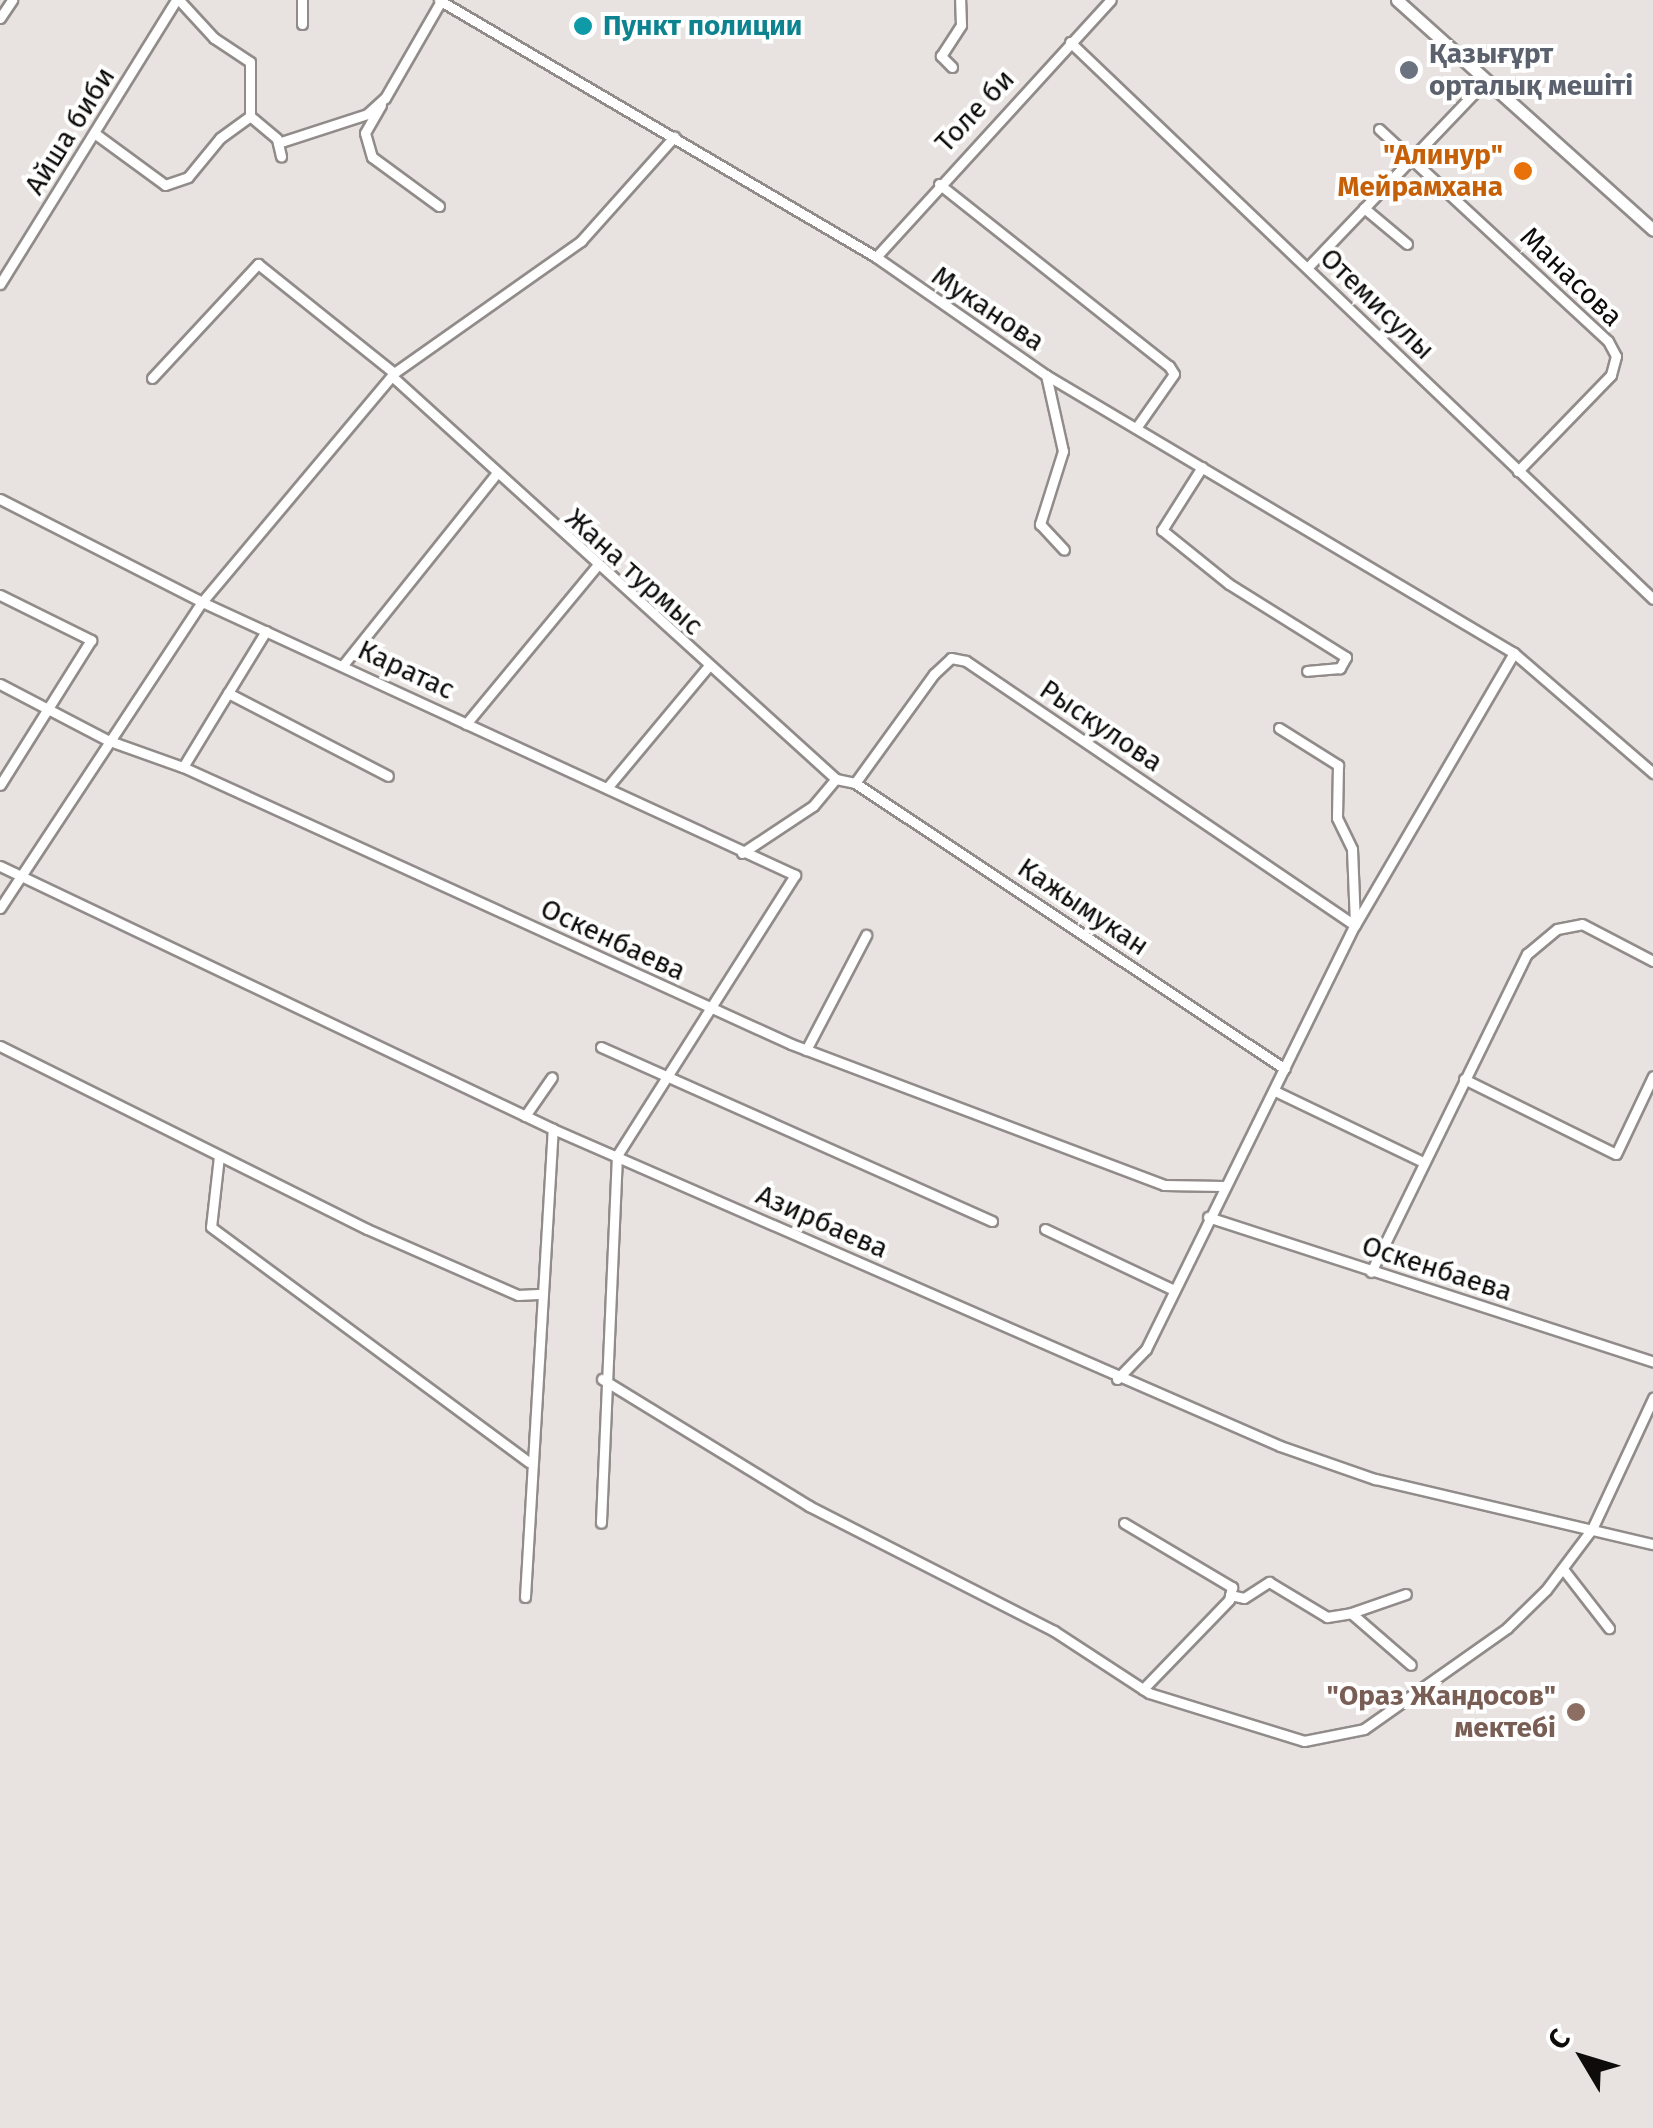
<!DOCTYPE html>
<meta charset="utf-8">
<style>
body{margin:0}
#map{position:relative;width:1653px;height:2128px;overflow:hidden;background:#e8e3e0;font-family:"Fira Sans",sans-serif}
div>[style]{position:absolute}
.roads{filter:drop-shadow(2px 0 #918c8a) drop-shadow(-2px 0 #918c8a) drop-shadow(0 2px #918c8a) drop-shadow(0 -2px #918c8a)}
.street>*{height:9px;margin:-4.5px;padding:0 4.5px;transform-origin:4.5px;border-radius:4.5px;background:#fff}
.secondary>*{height:11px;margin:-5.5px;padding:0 5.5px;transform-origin:5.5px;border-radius:5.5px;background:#fff}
.dots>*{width:28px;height:28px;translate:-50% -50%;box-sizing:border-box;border:5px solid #fff;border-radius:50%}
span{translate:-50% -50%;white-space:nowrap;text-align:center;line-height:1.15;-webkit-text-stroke:8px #fff;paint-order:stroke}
.culture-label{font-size:28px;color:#0d838f;font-weight:700}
.left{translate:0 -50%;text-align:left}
.worship-label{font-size:28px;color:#5b616d;font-weight:700}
.street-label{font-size:28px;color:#0d0c0b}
.food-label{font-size:28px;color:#c56008;font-weight:700}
.right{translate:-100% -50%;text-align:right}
.education-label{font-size:28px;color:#785e54;font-weight:700}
.north{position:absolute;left:1533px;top:2008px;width:100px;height:100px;-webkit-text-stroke:8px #fff;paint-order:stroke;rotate:308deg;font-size:28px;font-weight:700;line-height:40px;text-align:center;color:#0d0c0b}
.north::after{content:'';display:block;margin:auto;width:35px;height:45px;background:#0d0c0b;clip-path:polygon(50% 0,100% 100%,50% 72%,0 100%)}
</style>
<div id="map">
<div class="roads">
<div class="street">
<i style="left:179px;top:0;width:52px;rotate:47.4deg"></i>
<i style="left:214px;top:38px;width:43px;rotate:33.7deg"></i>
<i style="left:250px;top:62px;width:54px;rotate:90deg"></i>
<i style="left:439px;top:0;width:507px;rotate:30.46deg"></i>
<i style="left:876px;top:257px;width:207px;rotate:34.8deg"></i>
<i style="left:1046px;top:375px;width:544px;rotate:30.71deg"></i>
<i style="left:1514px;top:653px;width:184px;rotate:40.8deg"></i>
<i style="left:0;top:18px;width:22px;rotate:-56deg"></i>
<i style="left:302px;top:24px;width:24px;rotate:-90deg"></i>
<i style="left:1070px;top:42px;width:806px;rotate:43.69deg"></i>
<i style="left:952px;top:67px;width:16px;rotate:-135deg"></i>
<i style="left:941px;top:56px;width:37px;rotate:-57deg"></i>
<i style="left:961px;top:25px;width:25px;rotate:-92deg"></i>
<i style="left:381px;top:105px;width:32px;rotate:120deg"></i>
<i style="left:365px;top:133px;width:25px;rotate:74deg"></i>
<i style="left:372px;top:157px;width:83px;rotate:36.2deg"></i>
<i style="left:1379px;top:129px;width:312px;rotate:42.8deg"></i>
<i style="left:1608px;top:341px;width:17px;rotate:62deg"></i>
<i style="left:1616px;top:356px;width:20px;rotate:105deg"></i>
<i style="left:1611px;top:375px;width:134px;rotate:134.1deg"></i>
<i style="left:97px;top:135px;width:84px;rotate:36.3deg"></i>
<i style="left:165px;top:185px;width:24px;rotate:-19deg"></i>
<i style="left:188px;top:177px;width:50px;rotate:-50.6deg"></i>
<i style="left:220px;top:138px;width:37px;rotate:-36deg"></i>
<i style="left:250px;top:116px;width:35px;rotate:40deg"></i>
<i style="left:277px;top:139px;width:18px;rotate:77deg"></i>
<i style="left:278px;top:143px;width:94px;rotate:-18deg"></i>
<i style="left:367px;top:114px;width:24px;rotate:-42deg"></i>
<i style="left:385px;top:98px;width:112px;rotate:-60deg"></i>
<i style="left:939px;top:184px;width:293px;rotate:38.4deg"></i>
<i style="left:1169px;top:366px;width:9px;rotate:58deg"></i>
<i style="left:1174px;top:374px;width:66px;rotate:125.1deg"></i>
<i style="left:1364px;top:208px;width:56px;rotate:39.9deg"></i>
<i style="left:876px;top:257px;width:348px;rotate:-47.6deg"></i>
<i style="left:1308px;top:267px;width:257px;rotate:-46.3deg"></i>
<i style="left:0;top:284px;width:334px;rotate:-58.2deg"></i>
<i style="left:1046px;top:375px;width:78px;rotate:77.4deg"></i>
<i style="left:1063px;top:451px;width:77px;rotate:107.5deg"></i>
<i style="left:1040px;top:524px;width:35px;rotate:47deg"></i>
<i style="left:152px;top:378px;width:156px;rotate:-47.1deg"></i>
<i style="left:258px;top:264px;width:174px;rotate:38.7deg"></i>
<i style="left:394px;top:378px;width:597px;rotate:42.22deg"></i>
<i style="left:836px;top:779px;width:19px;rotate:12deg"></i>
<i style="left:855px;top:783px;width:516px;rotate:33.63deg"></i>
<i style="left:1202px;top:467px;width:75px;rotate:122.4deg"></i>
<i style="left:1162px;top:530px;width:86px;rotate:38.9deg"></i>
<i style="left:1229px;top:584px;width:138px;rotate:32deg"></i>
<i style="left:1346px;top:657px;width:13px;rotate:119deg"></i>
<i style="left:1340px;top:668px;width:33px;rotate:175deg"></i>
<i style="left:0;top:499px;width:227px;rotate:27deg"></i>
<i style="left:202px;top:602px;width:653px;rotate:24.72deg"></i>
<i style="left:795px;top:875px;width:332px;rotate:122.4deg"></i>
<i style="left:617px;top:1155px;width:368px;rotate:92.5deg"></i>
<i style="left:0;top:595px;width:102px;rotate:26.3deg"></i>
<i style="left:91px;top:640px;width:171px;rotate:122.1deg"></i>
<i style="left:266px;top:631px;width:73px;rotate:121.5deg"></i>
<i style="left:228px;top:693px;width:180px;rotate:27.4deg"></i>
<i style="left:343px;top:665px;width:243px;rotate:-51.3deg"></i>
<i style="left:0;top:684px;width:121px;rotate:27.6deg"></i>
<i style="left:107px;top:740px;width:81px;rotate:19.6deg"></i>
<i style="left:183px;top:767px;width:668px;rotate:24.49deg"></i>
<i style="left:791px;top:1044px;width:399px;rotate:20.7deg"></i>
<i style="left:1164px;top:1185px;width:60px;rotate:1deg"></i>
<i style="left:466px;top:724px;width:204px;rotate:-50.4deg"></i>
<i style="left:1279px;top:728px;width:70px;rotate:32.1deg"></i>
<i style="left:1338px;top:765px;width:53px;rotate:91.1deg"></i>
<i style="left:1337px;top:818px;width:34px;rotate:64deg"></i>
<i style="left:1352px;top:849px;width:74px;rotate:87.7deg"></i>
<i style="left:183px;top:767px;width:87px;rotate:-58.7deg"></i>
<i style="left:855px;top:783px;width:135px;rotate:-54.1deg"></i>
<i style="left:934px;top:674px;width:23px;rotate:-43deg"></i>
<i style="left:951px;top:658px;width:15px;rotate:11deg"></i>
<i style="left:966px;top:661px;width:470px;rotate:34.2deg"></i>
<i style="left:607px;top:788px;width:156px;rotate:-50.2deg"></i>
<i style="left:742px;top:853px;width:85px;rotate:-33.5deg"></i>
<i style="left:813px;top:806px;width:35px;rotate:-50deg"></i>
<i style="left:0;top:866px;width:612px;rotate:25.44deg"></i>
<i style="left:553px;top:1129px;width:793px;rotate:23.56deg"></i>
<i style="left:1280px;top:1446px;width:101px;rotate:19.2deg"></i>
<i style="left:1375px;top:1479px;width:285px;rotate:13.2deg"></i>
<i style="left:0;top:908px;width:367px;rotate:-56.6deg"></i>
<i style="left:202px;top:602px;width:299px;rotate:-50deg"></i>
<i style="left:394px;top:373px;width:229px;rotate:-35.2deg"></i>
<i style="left:581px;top:241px;width:140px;rotate:-48.2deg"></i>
<i style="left:0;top:1046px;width:410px;rotate:26.5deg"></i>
<i style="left:367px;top:1229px;width:165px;rotate:23.6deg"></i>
<i style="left:518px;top:1295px;width:20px;rotate:-3deg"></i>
<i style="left:601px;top:1047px;width:428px;rotate:24deg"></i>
<i style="left:806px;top:1050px;width:130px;rotate:-62.4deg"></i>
<i style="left:1464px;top:1079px;width:169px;rotate:26.3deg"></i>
<i style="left:1616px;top:1154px;width:86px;rotate:-64.6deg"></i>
<i style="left:1277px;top:1092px;width:162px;rotate:25.6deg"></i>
<i style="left:525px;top:1116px;width:47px;rotate:-55.3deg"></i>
<i style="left:219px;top:1156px;width:71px;rotate:96.4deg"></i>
<i style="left:211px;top:1227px;width:395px;rotate:36.5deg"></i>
<i style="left:1208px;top:1217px;width:468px;rotate:18deg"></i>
<i style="left:1045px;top:1229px;width:140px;rotate:25.3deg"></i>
<i style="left:1371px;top:1272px;width:354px;rotate:-63.9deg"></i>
<i style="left:1527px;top:954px;width:39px;rotate:-40deg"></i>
<i style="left:1557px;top:929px;width:25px;rotate:-11deg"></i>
<i style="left:1582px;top:924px;width:80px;rotate:27.5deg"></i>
<i style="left:602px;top:1379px;width:243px;rotate:31.5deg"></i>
<i style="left:809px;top:1506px;width:275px;rotate:27deg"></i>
<i style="left:1054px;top:1631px;width:113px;rotate:33.1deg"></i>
<i style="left:1149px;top:1693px;width:162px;rotate:17.2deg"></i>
<i style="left:1304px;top:1741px;width:61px;rotate:-11.3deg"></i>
<i style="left:1364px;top:1729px;width:175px;rotate:-35.2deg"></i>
<i style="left:1507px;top:1628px;width:54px;rotate:-44.3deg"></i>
<i style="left:1546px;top:1590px;width:76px;rotate:-53deg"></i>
<i style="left:1592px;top:1529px;width:145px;rotate:-65deg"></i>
<i style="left:1117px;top:1379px;width:42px;rotate:-46deg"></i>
<i style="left:1146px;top:1349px;width:473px;rotate:-63.8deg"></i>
<i style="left:1355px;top:925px;width:315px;rotate:-59.7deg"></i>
<i style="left:1124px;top:1523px;width:126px;rotate:30.7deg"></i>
<i style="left:1232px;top:1587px;width:13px;rotate:103deg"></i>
<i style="left:1229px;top:1600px;width:124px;rotate:134deg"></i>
<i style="left:1563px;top:1569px;width:75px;rotate:52.1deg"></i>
<i style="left:1230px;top:1595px;width:14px;rotate:12deg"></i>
<i style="left:1244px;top:1598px;width:30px;rotate:-33deg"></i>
<i style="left:1269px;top:1582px;width:68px;rotate:31.1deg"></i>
<i style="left:1327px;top:1617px;width:24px;rotate:-9deg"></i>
<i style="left:1351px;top:1613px;width:79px;rotate:40.9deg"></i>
<i style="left:525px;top:1597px;width:469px;rotate:-86.6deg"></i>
<i style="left:1351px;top:1613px;width:58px;rotate:-19.1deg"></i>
</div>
<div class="secondary">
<i style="left:1397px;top:0;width:344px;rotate:41.9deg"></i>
</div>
</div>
<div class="dots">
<i style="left:583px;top:26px;background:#0f9aa8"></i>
<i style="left:1409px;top:70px;background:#6b7280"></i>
<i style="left:1523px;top:171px;background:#e8710a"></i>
<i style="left:1576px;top:1712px;background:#8d6e63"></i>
</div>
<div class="culture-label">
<span class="left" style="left:603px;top:26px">Пункт полиции</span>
</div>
<div class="worship-label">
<span class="left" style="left:1429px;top:70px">Қазығұрт<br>орталық мешіті</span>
</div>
<div class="street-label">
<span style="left:975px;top:111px;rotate:-47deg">Толе би</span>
<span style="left:70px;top:131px;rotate:-58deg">Айша биби</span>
<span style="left:1571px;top:277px;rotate:44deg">Манасова</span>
<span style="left:1377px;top:304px;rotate:44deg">Отемисулы</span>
<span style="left:988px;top:309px;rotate:34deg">Муканова</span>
<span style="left:634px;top:572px;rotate:42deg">Жана турмыс</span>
<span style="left:406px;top:670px;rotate:25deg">Каратас</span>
<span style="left:1101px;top:726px;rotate:34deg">Рыскулова</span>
<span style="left:1083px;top:907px;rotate:34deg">Кажымукан</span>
<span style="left:613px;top:940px;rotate:25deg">Оскенбаева</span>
<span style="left:822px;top:1222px;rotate:24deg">Азирбаева</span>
<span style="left:1437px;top:1269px;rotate:18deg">Оскенбаева</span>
</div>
<div class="food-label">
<span class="right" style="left:1503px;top:171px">"Алинур"<br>Мейрамхана</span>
</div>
<div class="education-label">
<span class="right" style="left:1556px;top:1712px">"Ораз Жандосов"<br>мектебі</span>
</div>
<div class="north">С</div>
</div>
